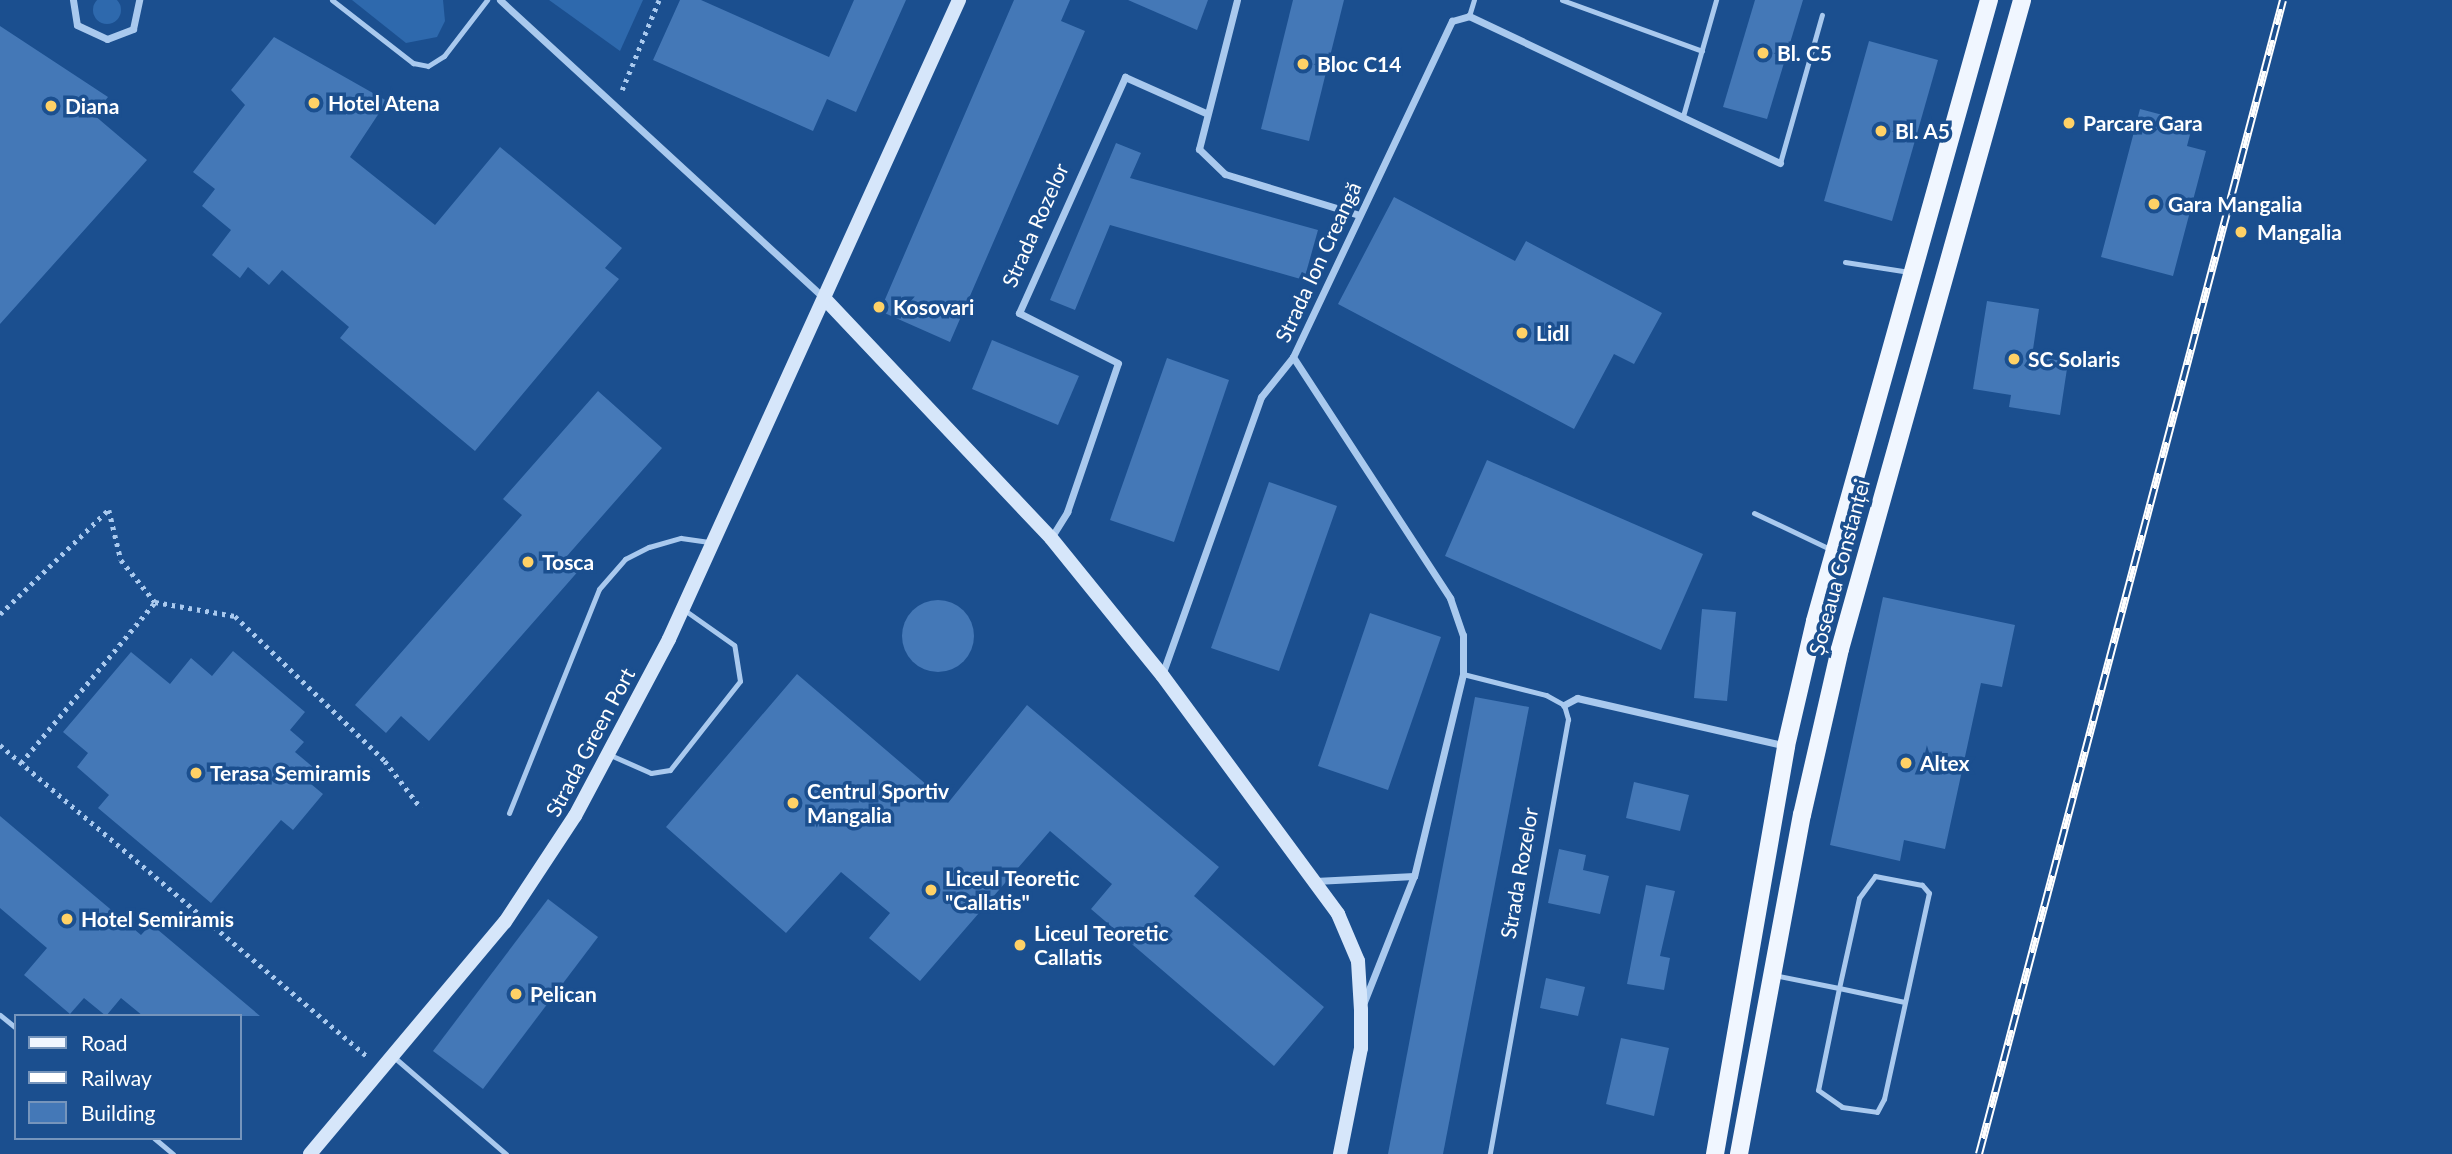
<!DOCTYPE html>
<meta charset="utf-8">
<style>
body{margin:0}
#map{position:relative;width:2452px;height:1154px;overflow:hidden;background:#1b4f8f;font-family:Lato,sans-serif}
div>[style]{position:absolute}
.green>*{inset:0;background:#2e69ad}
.round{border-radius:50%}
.building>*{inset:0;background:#4478b7}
.path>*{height:4.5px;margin-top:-2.25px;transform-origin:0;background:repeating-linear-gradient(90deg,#a9c9ee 0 3.5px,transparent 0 8.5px)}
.lane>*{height:5px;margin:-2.5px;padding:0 2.5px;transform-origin:2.5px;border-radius:2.5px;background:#a9c9ee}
.street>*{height:7px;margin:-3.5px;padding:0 3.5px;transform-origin:3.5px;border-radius:3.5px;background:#a9c9ee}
.secondary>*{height:14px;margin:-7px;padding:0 7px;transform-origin:7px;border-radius:7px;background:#d6e6fa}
.primary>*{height:18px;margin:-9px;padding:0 9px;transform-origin:9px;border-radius:9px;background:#f0f6ff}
.rail>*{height:8px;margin-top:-4px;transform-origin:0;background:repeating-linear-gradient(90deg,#1b4f8f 0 16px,#fff 0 32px);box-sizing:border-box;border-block:2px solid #fff}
.dots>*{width:19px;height:19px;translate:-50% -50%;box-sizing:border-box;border:4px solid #1b4f8f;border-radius:50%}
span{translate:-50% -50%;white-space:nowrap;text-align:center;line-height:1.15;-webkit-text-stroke:7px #1b4f8f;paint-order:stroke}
.poi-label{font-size:21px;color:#fff;font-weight:700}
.left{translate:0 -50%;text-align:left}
.street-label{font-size:21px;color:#fff}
.legend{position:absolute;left:14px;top:1014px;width:228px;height:126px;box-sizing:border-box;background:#1b4f8f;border:2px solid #7695bc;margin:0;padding:9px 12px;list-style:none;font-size:21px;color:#fff}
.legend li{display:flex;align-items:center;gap:14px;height:35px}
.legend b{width:35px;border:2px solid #7695bc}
</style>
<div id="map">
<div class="green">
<i class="round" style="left:93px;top:-4px;width:28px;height:28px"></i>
<i style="clip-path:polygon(352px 0,443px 0,445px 21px,437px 37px,406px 43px)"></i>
<i style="clip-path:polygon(549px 0,643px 0,620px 51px)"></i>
</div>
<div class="building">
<i style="clip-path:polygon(680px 0,701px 0,829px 57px,854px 0,906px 0,856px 112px,827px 99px,813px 131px,653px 60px)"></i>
<i style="clip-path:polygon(1014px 0,1070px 0,1061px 21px,1085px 31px,950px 342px,880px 311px)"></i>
<i style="clip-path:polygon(1128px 0,1208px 0,1197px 30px)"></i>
<i style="clip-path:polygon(1293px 0,1344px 0,1309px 141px,1261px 129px)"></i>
<i style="clip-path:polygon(1755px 0,1803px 0,1767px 119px,1723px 107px)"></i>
<i style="clip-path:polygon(0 26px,108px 97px,94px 115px,147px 160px,0 324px)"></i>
<i style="clip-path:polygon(274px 37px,387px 101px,350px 157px,435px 225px,500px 147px,622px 248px,605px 268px,619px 279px,475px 451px,340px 338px,349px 327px,282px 270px,269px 285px,248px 267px,240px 278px,212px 255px,231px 230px,202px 206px,215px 189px,193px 172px,245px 105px,231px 90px)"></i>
<i style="clip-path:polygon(1869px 41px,1938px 60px,1892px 221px,1824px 201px)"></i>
<i style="clip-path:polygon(2140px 109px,2193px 123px,2187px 146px,2206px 151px,2173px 276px,2101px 257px)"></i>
<i style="clip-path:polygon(1116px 143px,1141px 153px,1130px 178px,1318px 230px,1304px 280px,1110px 225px,1075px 310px,1050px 300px)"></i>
<i style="clip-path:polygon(1394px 197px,1515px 261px,1526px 241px,1662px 313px,1634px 364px,1614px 354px,1574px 429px,1338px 304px)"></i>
<i style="clip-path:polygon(1987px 301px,2039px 309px,2032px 356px,2068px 362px,2060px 415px,2009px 407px,2011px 395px,1973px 389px)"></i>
<i style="clip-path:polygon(992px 340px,1079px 376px,1058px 425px,972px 389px)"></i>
<i style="clip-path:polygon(1167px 358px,1229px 380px,1174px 542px,1110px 520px)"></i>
<i style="clip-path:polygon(598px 391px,662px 448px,567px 556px,581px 568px,429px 741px,401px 716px,386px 733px,355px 705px,522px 515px,503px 499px)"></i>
<i style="clip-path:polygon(1487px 460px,1703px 554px,1661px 650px,1445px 556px)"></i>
<i style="clip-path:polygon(1269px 482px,1337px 506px,1279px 671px,1211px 648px)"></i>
<i style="clip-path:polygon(1883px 597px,2015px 625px,2002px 687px,1981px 683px,1945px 849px,1904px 840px,1900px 861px,1830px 845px)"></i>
<i class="round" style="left:902px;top:600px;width:72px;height:72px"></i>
<i style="clip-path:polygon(1702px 609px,1736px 612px,1727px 701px,1694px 698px)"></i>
<i style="clip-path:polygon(1370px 613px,1441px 637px,1388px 790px,1318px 766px)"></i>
<i style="clip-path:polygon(233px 651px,305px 712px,290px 730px,304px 742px,295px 752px,314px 768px,305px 779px,323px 794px,293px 830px,281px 820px,211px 903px,98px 808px,109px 795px,77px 767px,88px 753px,63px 732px,131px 652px,170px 684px,191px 658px,212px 676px)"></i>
<i style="clip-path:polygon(797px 674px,948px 803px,1027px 705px,1219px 867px,1194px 896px,1324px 1007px,1274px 1066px,1091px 909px,1112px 884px,1050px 831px,920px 981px,869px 938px,890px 913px,841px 872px,786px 933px,666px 827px)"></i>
<i style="clip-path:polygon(1475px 697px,1529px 707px,1443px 1154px,1388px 1154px)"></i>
<i style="clip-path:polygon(1634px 782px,1689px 795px,1680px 831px,1626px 818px)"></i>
<i style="clip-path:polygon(0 816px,141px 935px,151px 924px,260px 1016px,143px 1016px,121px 998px,106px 1016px,84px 998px,70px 1014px,24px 975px,47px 948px,0 908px)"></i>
<i style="clip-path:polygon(1559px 849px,1586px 855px,1583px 870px,1609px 876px,1600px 914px,1548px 903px)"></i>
<i style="clip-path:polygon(1646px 885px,1675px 891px,1660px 956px,1670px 958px,1664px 990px,1627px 984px)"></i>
<i style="clip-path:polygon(548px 899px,598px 937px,483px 1089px,433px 1051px)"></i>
<i style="clip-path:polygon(1546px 978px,1585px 987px,1578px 1016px,1540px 1008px)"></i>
<i style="clip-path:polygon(1621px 1038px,1669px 1048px,1654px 1116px,1606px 1104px)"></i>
</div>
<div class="path">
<i style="left:622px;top:90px;width:97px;rotate:-67.7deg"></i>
<i style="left:109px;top:510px;width:51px;rotate:76.5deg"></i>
<i style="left:121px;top:560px;width:54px;rotate:51deg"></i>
<i style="left:0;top:614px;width:151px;rotate:-43.9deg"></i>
<i style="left:0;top:745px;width:482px;rotate:40.3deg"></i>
<i style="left:21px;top:763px;width:209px;rotate:-50.2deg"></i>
<i style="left:155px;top:602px;width:81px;rotate:9.9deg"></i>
<i style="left:235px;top:616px;width:209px;rotate:44deg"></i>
<i style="left:385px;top:761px;width:59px;rotate:52.5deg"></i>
</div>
<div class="lane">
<i style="left:332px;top:0;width:103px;rotate:37.9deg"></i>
<i style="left:413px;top:63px;width:15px;rotate:11deg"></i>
<i style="left:428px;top:66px;width:19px;rotate:-32deg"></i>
<i style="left:444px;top:56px;width:71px;rotate:-52.5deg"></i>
<i style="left:1562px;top:0;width:149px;rotate:20deg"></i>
<i style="left:1469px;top:16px;width:17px;rotate:-73deg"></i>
<i style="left:1683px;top:116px;width:121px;rotate:-74.1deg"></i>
<i style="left:1780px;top:163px;width:154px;rotate:-74.2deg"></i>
<i style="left:1845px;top:262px;width:65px;rotate:8.9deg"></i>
<i style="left:1754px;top:513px;width:84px;rotate:25.3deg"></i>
<i style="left:1463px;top:674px;width:86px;rotate:14.2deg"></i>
<i style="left:1546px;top:695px;width:21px;rotate:29deg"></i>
<i style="left:1564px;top:705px;width:15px;rotate:74deg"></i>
<i style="left:1568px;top:719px;width:442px;rotate:100.2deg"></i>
<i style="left:608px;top:754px;width:47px;rotate:23.8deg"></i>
<i style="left:651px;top:773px;width:19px;rotate:-9deg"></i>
<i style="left:670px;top:770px;width:113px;rotate:-51.8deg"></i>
<i style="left:740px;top:681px;width:36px;rotate:-99deg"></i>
<i style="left:734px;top:645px;width:62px;rotate:-144.8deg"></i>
<i style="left:509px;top:813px;width:241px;rotate:-68.1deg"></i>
<i style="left:599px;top:589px;width:40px;rotate:-49deg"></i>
<i style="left:625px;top:559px;width:27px;rotate:-27deg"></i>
<i style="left:649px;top:547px;width:33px;rotate:-16deg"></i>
<i style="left:681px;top:538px;width:30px;rotate:8deg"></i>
<i style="left:1774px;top:975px;width:66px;rotate:11.3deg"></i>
<i style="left:1839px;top:988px;width:104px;rotate:101.6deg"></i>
<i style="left:1818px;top:1090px;width:29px;rotate:35deg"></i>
<i style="left:1842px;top:1107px;width:35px;rotate:8deg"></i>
<i style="left:1877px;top:1112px;width:15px;rotate:-62deg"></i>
<i style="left:1884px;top:1099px;width:211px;rotate:-77.7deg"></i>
<i style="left:1929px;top:893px;width:11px;rotate:-131deg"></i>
<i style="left:1922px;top:885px;width:48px;rotate:-169.2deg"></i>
<i style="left:1875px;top:876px;width:27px;rotate:126deg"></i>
<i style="left:1859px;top:898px;width:92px;rotate:102.5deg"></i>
<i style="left:1839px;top:988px;width:67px;rotate:12deg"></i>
<i style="left:0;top:1015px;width:21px;rotate:39deg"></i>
<i style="left:395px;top:1058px;width:147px;rotate:40.9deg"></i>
<i style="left:154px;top:1138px;width:25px;rotate:40deg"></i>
</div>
<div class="street">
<i style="left:73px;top:0;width:25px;rotate:81deg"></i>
<i style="left:77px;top:25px;width:33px;rotate:25deg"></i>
<i style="left:107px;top:39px;width:28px;rotate:-21deg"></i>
<i style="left:133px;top:29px;width:30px;rotate:-78deg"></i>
<i style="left:500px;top:0;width:440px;rotate:42.6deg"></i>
<i style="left:1237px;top:0;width:154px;rotate:104.3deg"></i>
<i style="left:1199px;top:149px;width:36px;rotate:44deg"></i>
<i style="left:1225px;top:174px;width:140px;rotate:17deg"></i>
<i style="left:1293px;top:357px;width:288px;rotate:56.9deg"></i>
<i style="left:1450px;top:598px;width:39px;rotate:71deg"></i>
<i style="left:1463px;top:635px;width:39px;rotate:90deg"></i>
<i style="left:1463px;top:674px;width:208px;rotate:103.6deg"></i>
<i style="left:1414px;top:876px;width:99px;rotate:177.1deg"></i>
<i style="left:1051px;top:538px;width:31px;rotate:-58deg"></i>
<i style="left:1067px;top:512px;width:157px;rotate:-71.1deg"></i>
<i style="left:1118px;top:363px;width:111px;rotate:-153.2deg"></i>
<i style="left:1019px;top:313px;width:259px;rotate:-65.8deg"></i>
<i style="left:1125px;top:77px;width:89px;rotate:24deg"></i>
<i style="left:1162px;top:675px;width:295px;rotate:-70.4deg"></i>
<i style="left:1261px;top:397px;width:51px;rotate:-51.3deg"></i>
<i style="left:1293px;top:357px;width:372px;rotate:-64.7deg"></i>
<i style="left:1452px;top:21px;width:18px;rotate:-16deg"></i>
<i style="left:1469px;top:16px;width:344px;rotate:25.3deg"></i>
<i style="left:1564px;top:705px;width:15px;rotate:-28deg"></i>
<i style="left:1577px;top:698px;width:214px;rotate:12.9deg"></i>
<i style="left:1364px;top:1002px;width:136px;rotate:-68.4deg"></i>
</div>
<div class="secondary">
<i style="left:825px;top:299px;width:329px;rotate:46.6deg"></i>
<i style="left:1051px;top:538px;width:176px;rotate:51deg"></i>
<i style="left:1162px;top:675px;width:297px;rotate:53.6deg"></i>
<i style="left:1338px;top:914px;width:51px;rotate:66.9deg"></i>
<i style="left:1358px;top:961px;width:49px;rotate:86.5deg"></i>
<i style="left:1361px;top:1010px;width:38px;rotate:90deg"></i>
<i style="left:1361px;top:1048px;width:108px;rotate:101.2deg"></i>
<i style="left:310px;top:1154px;width:303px;rotate:-50deg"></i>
<i style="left:505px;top:922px;width:127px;rotate:-56.6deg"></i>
<i style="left:575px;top:816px;width:200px;rotate:-62deg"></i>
<i style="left:669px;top:639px;width:702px;rotate:-65.59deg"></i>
</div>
<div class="primary">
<i style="left:1715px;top:1154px;width:414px;rotate:-80.1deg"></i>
<i style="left:1786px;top:746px;width:128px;rotate:-76.9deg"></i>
<i style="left:1815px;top:621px;width:645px;rotate:-74.35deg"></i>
<i style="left:1739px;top:1154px;width:345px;rotate:-79.5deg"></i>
<i style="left:1802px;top:815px;width:170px;rotate:-77.1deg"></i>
<i style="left:1840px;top:649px;width:674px;rotate:-74.33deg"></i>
</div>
<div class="rail">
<i style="left:1979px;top:1154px;width:1193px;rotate:-75.24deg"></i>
</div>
<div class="dots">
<i style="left:1763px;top:53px;background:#ffd166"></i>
<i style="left:1303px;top:64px;background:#ffd166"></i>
<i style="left:314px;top:103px;background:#ffd166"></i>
<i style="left:51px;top:106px;background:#ffd166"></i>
<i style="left:2069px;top:123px;background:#ffd166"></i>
<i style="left:1881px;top:131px;background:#ffd166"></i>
<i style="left:2154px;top:204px;background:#ffd166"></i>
<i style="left:2241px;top:232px;background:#ffd166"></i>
<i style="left:879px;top:307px;background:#ffd166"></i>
<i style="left:1522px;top:333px;background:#ffd166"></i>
<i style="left:2014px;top:359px;background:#ffd166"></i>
<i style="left:528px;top:562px;background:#ffd166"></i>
<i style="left:1906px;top:763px;background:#ffd166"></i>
<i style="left:196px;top:773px;background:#ffd166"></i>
<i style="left:793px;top:803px;background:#ffd166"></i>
<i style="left:931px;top:890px;background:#ffd166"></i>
<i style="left:67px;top:919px;background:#ffd166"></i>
<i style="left:1020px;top:945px;background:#ffd166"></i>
<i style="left:516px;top:994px;background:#ffd166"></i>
</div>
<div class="poi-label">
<span class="left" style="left:1777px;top:53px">Bl. C5</span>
<span class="left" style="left:1317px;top:64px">Bloc C14</span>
<span class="left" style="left:328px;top:103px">Hotel Atena</span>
<span class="left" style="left:65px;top:106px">Diana</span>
<span class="left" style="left:2083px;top:123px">Parcare Gara</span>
<span class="left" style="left:1895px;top:131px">Bl. A5</span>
<span class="left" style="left:2168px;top:204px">Gara Mangalia</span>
<span class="left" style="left:2257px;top:232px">Mangalia</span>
<span class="left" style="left:893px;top:307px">Kosovari</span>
<span class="left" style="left:1536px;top:333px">Lidl</span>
<span class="left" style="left:2028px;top:359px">SC Solaris</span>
<span class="left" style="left:542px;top:562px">Tosca</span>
<span class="left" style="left:1920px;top:763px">Altex</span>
<span class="left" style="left:210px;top:773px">Terasa Semiramis</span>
<span class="left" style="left:807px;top:803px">Centrul Sportiv<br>Mangalia</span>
<span class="left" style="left:945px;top:890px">Liceul Teoretic<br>"Callatis"</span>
<span class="left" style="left:81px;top:919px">Hotel Semiramis</span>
<span class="left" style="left:1034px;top:945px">Liceul Teoretic<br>Callatis</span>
<span class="left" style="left:530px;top:994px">Pelican</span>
</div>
<div class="street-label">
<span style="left:1035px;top:225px;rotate:-66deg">Strada Rozelor</span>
<span style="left:1318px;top:262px;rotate:-65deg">Strada Ion Creangă</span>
<span style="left:1839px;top:567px;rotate:-75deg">Șoseaua Constanței</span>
<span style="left:590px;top:742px;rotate:-62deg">Strada Green Port</span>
<span style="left:1519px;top:873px;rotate:-80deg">Strada Rozelor</span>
</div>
<ul class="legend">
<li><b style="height:9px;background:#f0f6ff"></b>Road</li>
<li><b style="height:9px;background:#fff"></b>Railway</li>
<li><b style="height:19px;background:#4478b7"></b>Building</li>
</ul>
</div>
